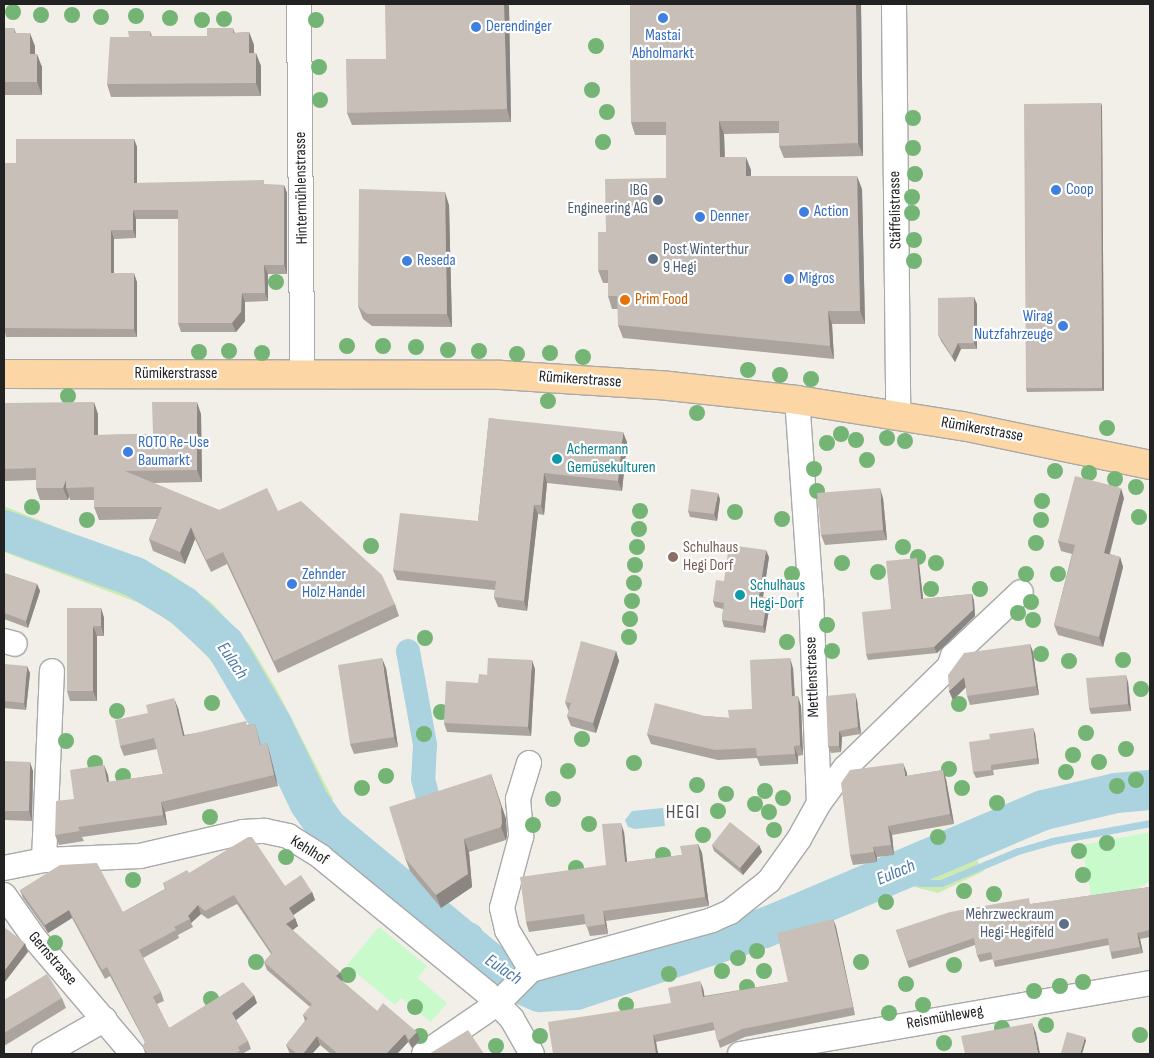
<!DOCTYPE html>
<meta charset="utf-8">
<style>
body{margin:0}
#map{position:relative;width:1154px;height:1058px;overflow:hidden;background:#f2efe9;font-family:"Sofia Sans Condensed",sans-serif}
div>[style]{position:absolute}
.grass>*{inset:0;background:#cdebb0}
.park>*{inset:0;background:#c8facc}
.water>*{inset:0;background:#aad3df}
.stream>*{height:7px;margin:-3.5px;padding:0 3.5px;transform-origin:3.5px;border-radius:3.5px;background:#aad3df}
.canal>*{height:24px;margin:-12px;padding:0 12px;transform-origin:12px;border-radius:12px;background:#aad3df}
.river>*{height:40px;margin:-20px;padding:0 20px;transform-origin:20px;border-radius:20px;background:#aad3df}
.roads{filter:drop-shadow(1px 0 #a9a9a9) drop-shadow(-1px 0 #a9a9a9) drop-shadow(0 1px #a9a9a9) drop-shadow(0 -1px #a9a9a9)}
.minor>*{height:24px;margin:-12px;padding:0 12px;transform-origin:12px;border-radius:12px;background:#fff}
.major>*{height:28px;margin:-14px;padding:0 14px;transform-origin:14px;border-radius:14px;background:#fcd6a4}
.trees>*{width:16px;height:16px;margin:-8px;border-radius:50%;background:#74b475}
.wall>*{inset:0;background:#aba49e}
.shaded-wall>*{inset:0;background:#8b8681}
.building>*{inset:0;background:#c7bfb8}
.dots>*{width:14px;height:14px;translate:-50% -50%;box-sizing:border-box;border:2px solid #fff;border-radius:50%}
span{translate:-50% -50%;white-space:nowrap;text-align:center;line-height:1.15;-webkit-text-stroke:4.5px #fff;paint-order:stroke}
.shop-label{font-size:16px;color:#366cbe}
.left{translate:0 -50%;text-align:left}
.right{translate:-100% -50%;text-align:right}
.street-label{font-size:16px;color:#222}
.service-label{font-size:16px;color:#4e5e75}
.food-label{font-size:16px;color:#c56008}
.culture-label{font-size:16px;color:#0d838f}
.education-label{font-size:16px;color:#785e54}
.water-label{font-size:18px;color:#4a7aab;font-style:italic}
.quarter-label{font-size:19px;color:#555;letter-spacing:1px}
.frame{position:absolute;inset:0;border:5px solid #222;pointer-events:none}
</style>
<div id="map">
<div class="grass">
<i style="clip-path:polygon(4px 506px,168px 572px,212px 603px,250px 645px,277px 690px,333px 799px,324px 807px,524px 975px,555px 982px,569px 980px,769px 915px,915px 852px,1045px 804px,1150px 788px,1150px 801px,1048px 818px,971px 851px,984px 871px,938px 893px,902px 884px,893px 886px,776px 936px,557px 1001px,534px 1000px,507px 992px,307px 819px,261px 733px,220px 671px,186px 634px,147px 606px,4px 552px)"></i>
</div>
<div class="park">
<i style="clip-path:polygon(1150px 832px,1150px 882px,1130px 892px,1091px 896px,1082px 845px)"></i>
<i style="clip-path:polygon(379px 927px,427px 966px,418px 978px,447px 1003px,431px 1022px,401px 998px,395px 1005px,347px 965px)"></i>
</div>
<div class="water">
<i style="clip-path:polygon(663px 808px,665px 826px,635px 829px,628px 827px,625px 820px,632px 811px)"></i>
</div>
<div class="stream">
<i style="left:895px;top:872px;width:27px;rotate:24deg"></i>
<i style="left:920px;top:883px;width:21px"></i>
<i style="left:941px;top:883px;width:83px;rotate:-22.6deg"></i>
<i style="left:1018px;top:851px;width:35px;rotate:-16deg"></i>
<i style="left:1052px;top:841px;width:100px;rotate:-10.4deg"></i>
</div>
<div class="canal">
<i style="left:408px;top:651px;width:96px;rotate:79.7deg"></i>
<i style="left:425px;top:745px;width:34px;rotate:93deg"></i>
<i style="left:423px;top:779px;width:30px;rotate:75deg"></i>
<i style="left:471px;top:935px;width:14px;rotate:82deg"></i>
</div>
<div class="river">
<i style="left:4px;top:530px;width:139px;rotate:19.7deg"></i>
<i style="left:135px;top:577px;width:56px;rotate:31.1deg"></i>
<i style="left:183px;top:606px;width:57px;rotate:42.9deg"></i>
<i style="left:225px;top:645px;width:93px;rotate:59.6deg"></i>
<i style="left:272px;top:725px;width:85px;rotate:64.3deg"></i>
<i style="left:309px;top:802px;width:32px;rotate:55deg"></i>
<i style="left:327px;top:828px;width:235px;rotate:39.6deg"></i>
<i style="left:508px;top:978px;width:35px;rotate:24deg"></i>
<i style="left:540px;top:992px;width:36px;rotate:-3deg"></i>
<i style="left:576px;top:990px;width:198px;rotate:-18.3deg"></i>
<i style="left:764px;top:928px;width:304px;rotate:-22.9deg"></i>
<i style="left:1044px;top:810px;width:74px;rotate:-13.3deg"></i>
<i style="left:1116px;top:793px;width:34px;rotate:-5deg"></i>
</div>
<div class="roads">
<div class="minor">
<i style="left:299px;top:4px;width:369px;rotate:89.5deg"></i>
<i style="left:894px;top:4px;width:412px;rotate:89.4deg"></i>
<i style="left:4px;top:641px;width:11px;rotate:15deg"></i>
<i style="left:529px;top:763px;width:38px;rotate:107deg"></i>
<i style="left:518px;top:799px;width:38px;rotate:85deg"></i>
<i style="left:521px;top:837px;width:73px;rotate:105deg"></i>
<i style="left:502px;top:908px;width:23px;rotate:77deg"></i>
<i style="left:507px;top:930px;width:47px;rotate:59deg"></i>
<i style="left:819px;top:803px;width:44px;rotate:-53.4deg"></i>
<i style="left:845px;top:768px;width:145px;rotate:-44.2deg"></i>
<i style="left:949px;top:667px;width:12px;rotate:-70deg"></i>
<i style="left:953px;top:656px;width:93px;rotate:-43.3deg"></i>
<i style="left:44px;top:860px;width:189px;rotate:-87.6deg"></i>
<i style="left:4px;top:868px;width:41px;rotate:-11.3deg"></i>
<i style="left:44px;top:860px;width:96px;rotate:-2.4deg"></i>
<i style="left:140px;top:856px;width:106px;rotate:-13.1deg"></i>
<i style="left:243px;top:832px;width:22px;rotate:-3deg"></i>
<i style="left:265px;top:831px;width:24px;rotate:12deg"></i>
<i style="left:288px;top:836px;width:39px;rotate:32deg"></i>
<i style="left:321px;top:857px;width:215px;rotate:39.3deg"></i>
<i style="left:487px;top:993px;width:36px;rotate:46deg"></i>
<i style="left:512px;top:1019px;width:40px;rotate:60.3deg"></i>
<i style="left:4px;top:895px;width:54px;rotate:54.8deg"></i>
<i style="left:35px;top:939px;width:151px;rotate:49.6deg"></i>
<i style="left:44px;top:1054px;width:70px;rotate:-29.8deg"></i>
<i style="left:424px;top:1054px;width:90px;rotate:-34.6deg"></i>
<i style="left:498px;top:1003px;width:47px;rotate:-45deg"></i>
<i style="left:531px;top:970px;width:188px;rotate:-15.4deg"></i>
<i style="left:712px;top:920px;width:20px;rotate:-24deg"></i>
<i style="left:730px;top:912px;width:50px;rotate:-38.5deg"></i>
<i style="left:769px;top:881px;width:52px;rotate:-54.5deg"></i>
<i style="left:799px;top:839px;width:41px;rotate:-60.9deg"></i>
<i style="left:819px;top:803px;width:205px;rotate:-92.2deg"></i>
<i style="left:811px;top:598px;width:198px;rotate:-94deg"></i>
<i style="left:740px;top:1054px;width:416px;rotate:-9.8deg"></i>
</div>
<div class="major">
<i style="left:4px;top:374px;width:497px;rotate:0.1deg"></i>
<i style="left:501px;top:375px;width:168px;rotate:3.7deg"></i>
<i style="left:669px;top:386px;width:129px;rotate:6.2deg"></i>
<i style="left:797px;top:400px;width:167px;rotate:9deg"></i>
<i style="left:962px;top:426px;width:192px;rotate:11.7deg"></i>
</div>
</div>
<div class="trees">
<i style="left:13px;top:12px"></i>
<i style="left:41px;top:15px"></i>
<i style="left:72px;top:15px"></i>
<i style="left:136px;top:16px"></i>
<i style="left:101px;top:17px"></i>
<i style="left:170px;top:18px"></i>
<i style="left:224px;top:19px"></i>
<i style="left:202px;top:20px"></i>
<i style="left:316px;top:20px"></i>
<i style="left:596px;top:46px"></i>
<i style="left:319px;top:67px"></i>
<i style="left:592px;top:90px"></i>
<i style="left:320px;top:100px"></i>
<i style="left:607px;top:112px"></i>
<i style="left:913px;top:118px"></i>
<i style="left:603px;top:142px"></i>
<i style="left:913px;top:148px"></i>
<i style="left:915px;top:174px"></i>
<i style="left:912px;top:197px"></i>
<i style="left:912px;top:213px"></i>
<i style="left:914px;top:240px"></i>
<i style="left:914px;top:261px"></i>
<i style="left:276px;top:282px"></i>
<i style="left:347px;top:346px"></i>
<i style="left:383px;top:346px"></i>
<i style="left:416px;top:347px"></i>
<i style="left:448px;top:350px"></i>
<i style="left:229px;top:351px"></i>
<i style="left:479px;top:351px"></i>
<i style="left:199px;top:352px"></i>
<i style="left:262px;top:353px"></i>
<i style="left:550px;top:353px"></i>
<i style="left:517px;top:354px"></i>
<i style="left:583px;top:357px"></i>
<i style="left:748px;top:370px"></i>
<i style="left:780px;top:375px"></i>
<i style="left:811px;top:379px"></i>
<i style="left:68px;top:396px"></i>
<i style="left:548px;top:401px"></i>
<i style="left:697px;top:413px"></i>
<i style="left:1107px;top:428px"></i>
<i style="left:841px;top:434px"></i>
<i style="left:887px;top:438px"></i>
<i style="left:856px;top:440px"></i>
<i style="left:905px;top:441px"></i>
<i style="left:827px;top:443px"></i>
<i style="left:867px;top:460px"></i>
<i style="left:814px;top:469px"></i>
<i style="left:1055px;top:471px"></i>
<i style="left:1089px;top:473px"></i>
<i style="left:1115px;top:479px"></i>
<i style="left:1136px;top:487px"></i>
<i style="left:817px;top:491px"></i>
<i style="left:1042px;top:501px"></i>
<i style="left:32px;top:507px"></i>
<i style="left:640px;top:511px"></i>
<i style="left:735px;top:512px"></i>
<i style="left:1139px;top:517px"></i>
<i style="left:782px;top:519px"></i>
<i style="left:87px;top:520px"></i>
<i style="left:1041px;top:520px"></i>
<i style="left:639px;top:529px"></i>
<i style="left:1036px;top:543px"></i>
<i style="left:371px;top:546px"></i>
<i style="left:637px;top:547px"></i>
<i style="left:903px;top:547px"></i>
<i style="left:918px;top:557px"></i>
<i style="left:842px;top:563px"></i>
<i style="left:936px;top:563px"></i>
<i style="left:635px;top:565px"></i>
<i style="left:878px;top:572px"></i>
<i style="left:792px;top:574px"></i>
<i style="left:1026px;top:574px"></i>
<i style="left:1058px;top:574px"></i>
<i style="left:634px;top:583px"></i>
<i style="left:931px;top:589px"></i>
<i style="left:980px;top:589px"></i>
<i style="left:632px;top:601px"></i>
<i style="left:1031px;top:602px"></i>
<i style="left:1018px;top:613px"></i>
<i style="left:630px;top:619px"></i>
<i style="left:1033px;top:620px"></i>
<i style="left:827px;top:625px"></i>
<i style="left:629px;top:637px"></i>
<i style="left:425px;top:638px"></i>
<i style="left:787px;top:642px"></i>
<i style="left:832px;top:651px"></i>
<i style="left:1041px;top:654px"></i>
<i style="left:1123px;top:660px"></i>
<i style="left:1069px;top:661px"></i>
<i style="left:1141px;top:689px"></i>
<i style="left:212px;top:703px"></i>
<i style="left:959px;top:704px"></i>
<i style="left:117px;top:711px"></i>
<i style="left:441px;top:712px"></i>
<i style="left:1086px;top:733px"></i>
<i style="left:424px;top:734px"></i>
<i style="left:582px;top:739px"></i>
<i style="left:66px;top:741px"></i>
<i style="left:1126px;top:749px"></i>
<i style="left:1073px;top:755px"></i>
<i style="left:1099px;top:762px"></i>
<i style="left:95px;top:763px"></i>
<i style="left:634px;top:763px"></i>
<i style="left:949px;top:769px"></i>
<i style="left:568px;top:771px"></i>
<i style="left:1066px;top:772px"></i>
<i style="left:123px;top:776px"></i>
<i style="left:386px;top:776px"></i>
<i style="left:1136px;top:780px"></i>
<i style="left:697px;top:785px"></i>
<i style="left:1117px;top:786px"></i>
<i style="left:362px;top:788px"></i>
<i style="left:962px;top:788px"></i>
<i style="left:765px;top:791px"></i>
<i style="left:726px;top:794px"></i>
<i style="left:783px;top:798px"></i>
<i style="left:553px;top:799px"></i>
<i style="left:997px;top:803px"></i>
<i style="left:755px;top:804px"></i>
<i style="left:718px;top:811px"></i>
<i style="left:769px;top:812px"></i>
<i style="left:210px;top:817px"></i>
<i style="left:589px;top:824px"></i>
<i style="left:533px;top:825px"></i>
<i style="left:774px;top:830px"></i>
<i style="left:703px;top:835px"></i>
<i style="left:938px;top:837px"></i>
<i style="left:1107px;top:843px"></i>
<i style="left:1079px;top:851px"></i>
<i style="left:663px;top:855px"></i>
<i style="left:286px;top:857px"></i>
<i style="left:576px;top:868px"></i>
<i style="left:1083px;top:875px"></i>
<i style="left:133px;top:880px"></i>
<i style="left:964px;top:891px"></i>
<i style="left:994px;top:894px"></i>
<i style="left:886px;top:902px"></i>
<i style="left:55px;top:943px"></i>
<i style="left:757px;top:951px"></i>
<i style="left:738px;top:958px"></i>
<i style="left:256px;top:962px"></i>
<i style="left:861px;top:962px"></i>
<i style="left:954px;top:965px"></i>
<i style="left:722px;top:971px"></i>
<i style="left:764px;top:971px"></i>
<i style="left:669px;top:974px"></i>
<i style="left:348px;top:975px"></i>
<i style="left:1083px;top:982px"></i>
<i style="left:906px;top:984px"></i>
<i style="left:1060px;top:986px"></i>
<i style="left:747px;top:987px"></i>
<i style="left:1034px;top:991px"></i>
<i style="left:211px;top:999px"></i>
<i style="left:626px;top:1005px"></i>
<i style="left:923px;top:1005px"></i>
<i style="left:415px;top:1007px"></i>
<i style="left:889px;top:1013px"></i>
<i style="left:1046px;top:1025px"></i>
<i style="left:1002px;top:1028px"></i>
<i style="left:1140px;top:1035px"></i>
<i style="left:420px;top:1036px"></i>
<i style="left:540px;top:1036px"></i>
<i style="left:944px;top:1043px"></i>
<i style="left:496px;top:1046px"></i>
</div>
<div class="wall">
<i style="clip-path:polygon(630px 4px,861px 4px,863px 156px,784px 158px,779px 146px,779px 133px,724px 134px,725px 157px,751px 170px,751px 176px,862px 189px,865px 324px,832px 324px,834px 359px,623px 338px,618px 325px,618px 309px,612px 309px,608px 296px,608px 283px,603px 283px,598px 270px,606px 232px,666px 178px,666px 135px,635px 135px,631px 122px)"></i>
<i style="clip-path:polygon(509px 6px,511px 122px,352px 125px,347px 113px,386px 59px)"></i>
<i style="clip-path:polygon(4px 28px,14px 28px,16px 33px,35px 46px,35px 54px,42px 67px,42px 95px,4px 95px)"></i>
<i style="clip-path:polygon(233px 28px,235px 33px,249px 32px,254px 45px,254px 53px,261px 66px,261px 96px,111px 97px,107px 84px,129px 37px,150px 31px,152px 36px,207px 36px)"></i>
<i style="clip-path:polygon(1101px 103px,1102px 107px,1104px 391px,1027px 392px,1026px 388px)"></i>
<i style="clip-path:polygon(134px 139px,137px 147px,137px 183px,284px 185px,287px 193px,287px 274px,268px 274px,268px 301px,245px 302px,245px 321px,236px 332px,181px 332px,178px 323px,178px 219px,136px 219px,136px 238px,114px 239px,114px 273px,137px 282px,137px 337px,6px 337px,4px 328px,16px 163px)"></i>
<i style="clip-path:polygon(449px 205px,452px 327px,372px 326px,363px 319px,358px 306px)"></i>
<i style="clip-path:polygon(977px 304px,977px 349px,961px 349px,955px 362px,941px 341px,938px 334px)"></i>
<i style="clip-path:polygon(4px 403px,98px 414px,98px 435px,153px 434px,201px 414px,202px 482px,153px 483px,219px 510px,278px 511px,395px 604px,399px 616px,278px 673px,227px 564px,211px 572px,195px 539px,185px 564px,153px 551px,149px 539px,157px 519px,99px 520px,94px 507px,94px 500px,70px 500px,69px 496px,68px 500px,40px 500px,36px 488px,36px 480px,4px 481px)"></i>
<i style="clip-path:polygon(489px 418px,627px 442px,622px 491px,547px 483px,544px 515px,538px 514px,527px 611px,498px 607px,494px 597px,495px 590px,397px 580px,393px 570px,478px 521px)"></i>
<i style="clip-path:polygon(883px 498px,887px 540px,825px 545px,821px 535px)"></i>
<i style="clip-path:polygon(1124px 498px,1110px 554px,1120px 557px,1123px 567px,1103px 647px,1058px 635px,1054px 625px,1072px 554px,1061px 551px,1058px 541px)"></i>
<i style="clip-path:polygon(720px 499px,717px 521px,690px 517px,688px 511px)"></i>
<i style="clip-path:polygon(769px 557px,763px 597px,770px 604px,765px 633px,724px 627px,722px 620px,723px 609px,715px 607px,713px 601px,724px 581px)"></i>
<i style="clip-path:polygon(917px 558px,919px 564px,923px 599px,972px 594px,974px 601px,975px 616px,937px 653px,868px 660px,866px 654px,891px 609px)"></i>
<i style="clip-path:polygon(4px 573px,37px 584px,40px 591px,28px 628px,4px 619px)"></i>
<i style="clip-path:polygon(101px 608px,104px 618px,104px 636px,97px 636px,97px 701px,70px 701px,67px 691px)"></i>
<i style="clip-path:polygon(1030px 644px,1033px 652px,1039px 695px,970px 705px,967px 696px,966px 687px,953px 700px,949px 691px)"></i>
<i style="clip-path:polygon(616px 651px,619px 661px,596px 733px,571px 726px,567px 716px,569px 712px,565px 702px)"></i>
<i style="clip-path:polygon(4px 664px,30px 673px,26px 710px,4px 708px)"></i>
<i style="clip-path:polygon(386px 668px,398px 747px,354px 754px,350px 744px)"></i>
<i style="clip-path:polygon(793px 668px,795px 696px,801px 706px,803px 755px,798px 756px,798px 764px,760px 766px,757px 758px,718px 760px,651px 744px,647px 734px,705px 716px,729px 718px,752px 709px)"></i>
<i style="clip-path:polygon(535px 669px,531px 736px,447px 732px,444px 723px,487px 675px)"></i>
<i style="clip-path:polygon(1128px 682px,1131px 711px,1091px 714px,1089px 708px)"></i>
<i style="clip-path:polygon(857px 700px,861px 734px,842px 737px,841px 752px,831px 753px,828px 746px)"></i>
<i style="clip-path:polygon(178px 708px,184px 735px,255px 724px,261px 745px,267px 743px,270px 754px,278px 786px,165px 812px,167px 825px,82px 837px,84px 841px,59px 845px,55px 835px,74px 799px,104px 765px,108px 775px,109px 782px,163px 774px,157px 749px,124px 756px,120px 746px)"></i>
<i style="clip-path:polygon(1035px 733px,1039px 764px,993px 770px,994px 775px,976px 778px,973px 772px)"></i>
<i style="clip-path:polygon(4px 761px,33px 771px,32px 821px,4px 820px)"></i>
<i style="clip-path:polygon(943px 770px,946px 779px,954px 824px,892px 835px,894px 855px,877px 857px,877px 862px,853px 865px,850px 855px,907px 773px,907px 776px)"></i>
<i style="clip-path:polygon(491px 774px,506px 819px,507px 836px,506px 840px,469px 852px,472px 887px,441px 908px,410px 871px,405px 858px)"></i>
<i style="clip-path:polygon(624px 832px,627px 862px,682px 855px,698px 844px,702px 853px,709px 906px,606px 921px,608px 934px,590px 936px,586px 924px,529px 932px,526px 922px,606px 865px)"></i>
<i style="clip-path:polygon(712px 845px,759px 845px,762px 852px,743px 875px,714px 851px)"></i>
<i style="clip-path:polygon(189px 873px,285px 886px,312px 892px,315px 900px,293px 915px,295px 918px,298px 926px,292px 930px,343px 980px,342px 981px,377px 1011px,420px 1040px,412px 1048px,408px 1042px,397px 1054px,331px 1054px,320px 1045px,312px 1054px,290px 1054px,286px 1045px,305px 1021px,303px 1015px,310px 1007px,267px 970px,264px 962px,271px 954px,237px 904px,208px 919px,201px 914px,191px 923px,193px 927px,178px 935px,179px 938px,143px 958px,161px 992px,164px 1001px,157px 1004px,169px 1028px,257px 1003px,236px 1020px,248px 1041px,251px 1049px,242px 1054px,144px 1054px,146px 1054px,143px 1047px,145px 1042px,110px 976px,105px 979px,72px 918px,48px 933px,23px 898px,20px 890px,123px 912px,165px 889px,163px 883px)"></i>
<i style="clip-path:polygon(1150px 887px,1150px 937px,1140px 939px,1143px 953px,1112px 959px,1109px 945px,995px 967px,993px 959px,980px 962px,977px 955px,975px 945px,909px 968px,896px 930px,1031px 904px)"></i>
<i style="clip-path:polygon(833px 919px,836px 927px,855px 1015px,745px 1037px,720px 1048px,715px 1030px,656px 1042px,658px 1054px,553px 1054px,671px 1003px,703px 988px,704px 996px,788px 982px)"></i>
<i style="clip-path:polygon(62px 998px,66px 1008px,4px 1046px,4px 1000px)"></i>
</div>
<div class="shaded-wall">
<i style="clip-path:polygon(504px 4px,508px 4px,509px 6px,511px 122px,507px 109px)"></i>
<i style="clip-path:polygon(856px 4px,861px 4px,863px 156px,858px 143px)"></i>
<i style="clip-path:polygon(249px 32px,254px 45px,254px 66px,249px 53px)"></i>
<i style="clip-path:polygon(30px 33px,35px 46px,35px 67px,30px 54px)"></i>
<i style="clip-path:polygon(256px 53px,261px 66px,261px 96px,256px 83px)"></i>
<i style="clip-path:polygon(37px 54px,42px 67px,42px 95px,37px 82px)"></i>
<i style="clip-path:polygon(1101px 103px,1102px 107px,1104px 391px,1102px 388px)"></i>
<i style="clip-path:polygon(719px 121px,724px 134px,725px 170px,720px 157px)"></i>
<i style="clip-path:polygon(134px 139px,137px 147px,137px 192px,134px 183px)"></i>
<i style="clip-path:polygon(746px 157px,751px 170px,751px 189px,746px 176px)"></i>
<i style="clip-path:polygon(857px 176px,862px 189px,865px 324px,860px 311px)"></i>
<i style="clip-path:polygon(284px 185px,287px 193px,287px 274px,284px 265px)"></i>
<i style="clip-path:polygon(445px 192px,449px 205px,452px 327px,447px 314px)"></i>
<i style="clip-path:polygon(133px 210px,136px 219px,136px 238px,133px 230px)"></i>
<i style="clip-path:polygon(111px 230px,114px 239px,114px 281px,111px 273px)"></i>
<i style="clip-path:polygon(264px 265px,268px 274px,268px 301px,265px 293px)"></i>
<i style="clip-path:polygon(134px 273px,137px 282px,137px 337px,134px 329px)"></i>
<i style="clip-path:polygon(242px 293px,245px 302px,245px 321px,236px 332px,232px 323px)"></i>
<i style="clip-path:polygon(974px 297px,977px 304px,977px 349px,974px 343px)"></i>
<i style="clip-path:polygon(828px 311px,832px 324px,834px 359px,830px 346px)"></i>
<i style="clip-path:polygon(958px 343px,961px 349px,955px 362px,952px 356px)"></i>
<i style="clip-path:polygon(94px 402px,98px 414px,98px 447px,94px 435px)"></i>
<i style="clip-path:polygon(197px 402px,201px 414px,202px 482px,197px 470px)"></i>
<i style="clip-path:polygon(623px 432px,627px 442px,622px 491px,618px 481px)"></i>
<i style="clip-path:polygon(544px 473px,547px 483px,544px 515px,541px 505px)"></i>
<i style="clip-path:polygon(66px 480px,66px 488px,69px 496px,68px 500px,63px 488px)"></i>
<i style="clip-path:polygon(880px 488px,883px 498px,887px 540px,883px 530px)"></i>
<i style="clip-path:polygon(1121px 488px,1124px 498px,1107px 563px,1104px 553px)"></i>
<i style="clip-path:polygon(718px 493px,720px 499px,717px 521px,714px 514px)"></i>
<i style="clip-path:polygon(534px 505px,538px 514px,527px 611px,524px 601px)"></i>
<i style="clip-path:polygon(191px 527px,195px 539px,185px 564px,180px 552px)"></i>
<i style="clip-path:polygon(766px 550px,769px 557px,762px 603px,759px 596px)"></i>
<i style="clip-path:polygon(1120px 557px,1123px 567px,1103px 647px,1099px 637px)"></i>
<i style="clip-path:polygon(917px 558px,919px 564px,924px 605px,921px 599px)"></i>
<i style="clip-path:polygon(37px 584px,40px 591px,28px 628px,26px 621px)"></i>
<i style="clip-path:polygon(972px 594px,974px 601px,975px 616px,937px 653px,934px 647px)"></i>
<i style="clip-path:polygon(767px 598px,770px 604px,765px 633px,763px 626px)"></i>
<i style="clip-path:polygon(101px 608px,104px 618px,104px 636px,101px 626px)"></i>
<i style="clip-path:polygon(93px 626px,97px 636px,97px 701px,93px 691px)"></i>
<i style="clip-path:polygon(1030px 644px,1033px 652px,1039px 695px,1036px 686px)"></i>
<i style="clip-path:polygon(616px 651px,619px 661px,596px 733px,593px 723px)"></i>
<i style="clip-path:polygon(382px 658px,386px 668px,398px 747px,394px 737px)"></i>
<i style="clip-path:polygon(790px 658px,793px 668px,795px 706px,792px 696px)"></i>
<i style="clip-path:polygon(532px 660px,535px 669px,531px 736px,528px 727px)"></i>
<i style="clip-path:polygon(27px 666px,30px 673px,26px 710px,24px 703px)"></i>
<i style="clip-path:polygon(1126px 675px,1128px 682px,1131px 711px,1128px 704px)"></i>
<i style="clip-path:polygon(964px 677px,968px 685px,953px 700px,949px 691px)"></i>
<i style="clip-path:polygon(855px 693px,857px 700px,861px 734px,858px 727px)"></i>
<i style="clip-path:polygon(798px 696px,801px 706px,803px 755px,800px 745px)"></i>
<i style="clip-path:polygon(174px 698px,178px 708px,187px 746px,183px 736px)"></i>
<i style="clip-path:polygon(1033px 728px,1035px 733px,1039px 764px,1037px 758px)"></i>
<i style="clip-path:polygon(839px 731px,842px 737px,841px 752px,839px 746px)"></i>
<i style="clip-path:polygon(267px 743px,270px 754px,278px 786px,274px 775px)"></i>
<i style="clip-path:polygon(794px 746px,798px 756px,798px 764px,795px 754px)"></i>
<i style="clip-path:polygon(30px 762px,33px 771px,32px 821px,29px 811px)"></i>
<i style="clip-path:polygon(903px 763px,907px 773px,908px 786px,905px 776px)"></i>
<i style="clip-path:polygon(104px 765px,108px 775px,110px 793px,107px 782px)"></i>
<i style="clip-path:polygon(943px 770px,946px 779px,954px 824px,950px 814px)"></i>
<i style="clip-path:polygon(491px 774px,506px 819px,507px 836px,506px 840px,501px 827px)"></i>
<i style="clip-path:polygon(161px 802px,165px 812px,167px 825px,163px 815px)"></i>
<i style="clip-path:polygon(621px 823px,624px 832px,628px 872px,625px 862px)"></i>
<i style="clip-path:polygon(888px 826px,892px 835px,894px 855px,891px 845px)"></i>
<i style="clip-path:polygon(464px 839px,469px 852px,472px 887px,441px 908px,436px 895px)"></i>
<i style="clip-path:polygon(698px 844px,702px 853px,709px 906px,705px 897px)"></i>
<i style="clip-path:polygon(759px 845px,762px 852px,743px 875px,740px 868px)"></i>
<i style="clip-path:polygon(873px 847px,877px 857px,877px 862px,874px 852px)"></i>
<i style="clip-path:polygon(312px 892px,315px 900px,292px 916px,289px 908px)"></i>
<i style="clip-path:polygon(198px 905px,201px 914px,191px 923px,190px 919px,188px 916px)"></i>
<i style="clip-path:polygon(69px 910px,72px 918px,48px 933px,45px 925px)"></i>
<i style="clip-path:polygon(603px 911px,606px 921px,608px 934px,605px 924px)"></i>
<i style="clip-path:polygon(295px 918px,298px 926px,289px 933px,286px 924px)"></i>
<i style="clip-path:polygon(833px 919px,836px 927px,855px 1015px,853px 1007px)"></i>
<i style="clip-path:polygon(1137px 933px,1140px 939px,1143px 953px,1140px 947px)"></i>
<i style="clip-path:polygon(25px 943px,28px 952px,4px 983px,4px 971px)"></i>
<i style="clip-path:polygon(340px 972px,343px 980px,339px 984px,336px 976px)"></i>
<i style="clip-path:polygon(700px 981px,703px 988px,706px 1004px,703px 997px)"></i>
<i style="clip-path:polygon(254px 995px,257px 1003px,235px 1021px,232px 1013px)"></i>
<i style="clip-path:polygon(1032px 1023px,1036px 1033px,1040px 1054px,1038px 1054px)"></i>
<i style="clip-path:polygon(417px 1032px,420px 1040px,412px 1048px,409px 1040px)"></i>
<i style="clip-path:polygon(405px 1034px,408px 1042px,397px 1054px,386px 1054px)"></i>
<i style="clip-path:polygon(653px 1035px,656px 1042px,658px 1054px,656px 1054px)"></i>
<i style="clip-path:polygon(317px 1036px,320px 1045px,312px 1054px,303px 1054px)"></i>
<i style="clip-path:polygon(1085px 1037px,1086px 1041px,1082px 1054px,1080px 1054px)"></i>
</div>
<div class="building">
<i style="clip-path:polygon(385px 4px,504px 4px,507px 109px,347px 113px,346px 59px,386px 59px)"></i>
<i style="clip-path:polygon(630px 4px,856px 4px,858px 143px,779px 146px,779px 121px,719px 121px,720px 157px,746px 157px,746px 176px,857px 176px,860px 311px,828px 311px,830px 346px,618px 325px,617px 296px,608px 296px,608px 270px,598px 270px,598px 232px,606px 232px,605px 179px,666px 178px,666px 122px,631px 122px)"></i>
<i style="clip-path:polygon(4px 28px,14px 28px,14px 33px,30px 33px,30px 54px,37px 54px,37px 82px,4px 82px)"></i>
<i style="clip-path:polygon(207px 28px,233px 28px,233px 33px,249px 32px,249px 53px,256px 53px,256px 83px,107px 84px,110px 37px,129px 37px,128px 31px,150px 31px,150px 36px,207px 36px)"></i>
<i style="clip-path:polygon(1101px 103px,1102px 388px,1026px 388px,1024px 104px)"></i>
<i style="clip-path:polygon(16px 139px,134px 139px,134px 183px,264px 180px,264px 184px,284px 185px,284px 265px,264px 265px,265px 293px,242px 293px,241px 312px,232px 323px,178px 323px,178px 210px,133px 210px,133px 230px,111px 230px,111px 273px,134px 273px,134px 329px,4px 328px,4px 163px,16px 163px)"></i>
<i style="clip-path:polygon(359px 189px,445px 192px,447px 314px,367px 314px,358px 306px)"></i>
<i style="clip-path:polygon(974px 297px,974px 343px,958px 343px,952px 356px,938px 334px,938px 298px)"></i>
<i style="clip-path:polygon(94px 402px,94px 435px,153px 434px,152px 402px,197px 402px,197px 470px,125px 471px,219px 510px,267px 488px,278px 511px,301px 501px,382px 575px,395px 604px,274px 661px,223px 552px,206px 560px,191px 527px,180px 552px,149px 539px,162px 507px,94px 507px,94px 487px,66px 488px,66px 480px,63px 488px,36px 488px,36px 468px,4px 469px,4px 403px)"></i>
<i style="clip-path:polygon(489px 418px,623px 432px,618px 481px,544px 473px,541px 505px,534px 505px,524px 601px,494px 597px,496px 581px,393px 570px,400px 513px,478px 521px)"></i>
<i style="clip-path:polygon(1075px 476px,1121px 488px,1104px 553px,1120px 557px,1099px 637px,1054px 625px,1075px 545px,1058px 541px)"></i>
<i style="clip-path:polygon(880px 488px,883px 530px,821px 535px,817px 493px)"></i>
<i style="clip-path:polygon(691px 489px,718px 493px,714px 514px,688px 511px)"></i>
<i style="clip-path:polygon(729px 545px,766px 550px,759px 596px,767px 598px,763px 626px,722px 620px,724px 603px,713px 601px,716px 580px,724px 581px)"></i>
<i style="clip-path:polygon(917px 558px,921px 599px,972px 594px,973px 610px,934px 647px,866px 654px,862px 612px,891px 609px,886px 561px)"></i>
<i style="clip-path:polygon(4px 573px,37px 584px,26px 621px,4px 613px)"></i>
<i style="clip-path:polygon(67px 608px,101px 608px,101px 626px,93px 626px,93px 691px,67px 691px)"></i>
<i style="clip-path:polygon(581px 641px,616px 651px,593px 723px,567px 716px,571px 703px,565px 702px)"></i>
<i style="clip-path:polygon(1030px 644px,1036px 686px,967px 696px,964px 677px,949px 691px,948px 675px,964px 653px)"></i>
<i style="clip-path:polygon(382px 658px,394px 737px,350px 744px,338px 665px)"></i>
<i style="clip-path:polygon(488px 658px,532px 660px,528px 727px,444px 723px,446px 681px,478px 683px,479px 674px,487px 675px)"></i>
<i style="clip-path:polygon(790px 658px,792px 696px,798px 696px,800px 745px,794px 746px,795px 754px,757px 756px,756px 748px,715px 750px,647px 734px,655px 703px,705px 716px,729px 718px,728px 710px,752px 709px,750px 660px)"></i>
<i style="clip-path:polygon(4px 664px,27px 666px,24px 703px,4px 701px)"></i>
<i style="clip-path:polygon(1126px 675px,1128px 704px,1089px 708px,1086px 678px)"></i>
<i style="clip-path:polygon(855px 693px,858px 727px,839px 731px,839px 746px,828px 746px,826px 696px)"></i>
<i style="clip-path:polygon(174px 698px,183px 736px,246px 721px,247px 726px,255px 724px,260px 745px,267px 743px,274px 775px,161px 802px,163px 815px,78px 827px,80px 831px,55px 835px,56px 801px,74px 799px,70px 770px,104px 765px,107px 782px,163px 774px,154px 738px,120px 746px,115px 720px,148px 713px,146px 705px)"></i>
<i style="clip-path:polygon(1033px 728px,1037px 758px,991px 765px,991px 770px,973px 772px,969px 742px,990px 739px,989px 734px)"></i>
<i style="clip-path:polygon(4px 761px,30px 762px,29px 811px,4px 811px)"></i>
<i style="clip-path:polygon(903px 763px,905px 776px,943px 770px,950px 814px,888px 826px,891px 845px,873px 847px,874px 852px,850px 855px,841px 783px,850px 770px)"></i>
<i style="clip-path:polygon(491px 774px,501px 806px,502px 823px,501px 827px,464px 839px,468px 874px,436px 895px,405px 858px,389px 807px)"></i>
<i style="clip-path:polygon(730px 822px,759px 845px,740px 868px,712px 845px)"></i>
<i style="clip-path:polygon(621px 823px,625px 862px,682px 855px,680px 846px,698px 844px,705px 897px,603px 911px,605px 924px,586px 927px,584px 914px,526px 922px,520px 877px,606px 865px,602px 824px)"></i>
<i style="clip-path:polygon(248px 837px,252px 837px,285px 886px,301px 875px,312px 892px,289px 908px,295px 918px,286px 924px,340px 972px,336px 976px,377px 1011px,383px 1003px,417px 1032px,409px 1040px,405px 1034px,386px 1054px,338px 1054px,317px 1036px,303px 1054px,297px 1054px,286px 1045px,308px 1018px,303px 1015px,312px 1004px,264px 962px,272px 953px,234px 895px,205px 911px,198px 905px,188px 916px,190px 919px,174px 927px,176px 930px,139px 950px,161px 992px,153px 997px,169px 1028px,243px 982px,254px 995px,232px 1013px,248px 1041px,238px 1047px,240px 1051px,234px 1054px,144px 1054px,147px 1053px,143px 1047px,145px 1041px,107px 967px,102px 970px,69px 910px,45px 925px,20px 890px,60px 865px,97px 863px,123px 912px,166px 889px,163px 883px,187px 870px,189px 873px)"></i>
<i style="clip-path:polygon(1150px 887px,1150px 930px,1137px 933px,1140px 947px,1110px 952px,1108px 938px,993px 961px,991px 952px,977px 955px,974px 938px,907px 961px,896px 930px,950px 912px,1029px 898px,1030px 904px)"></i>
<i style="clip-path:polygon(833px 919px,853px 1007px,742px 1029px,717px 1041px,713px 1022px,653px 1035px,656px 1054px,553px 1054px,548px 1022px,671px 1003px,668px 988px,700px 981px,703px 997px,788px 982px,777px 933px)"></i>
<i style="clip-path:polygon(4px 927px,25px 943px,4px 971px)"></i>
<i style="clip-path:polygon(47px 974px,62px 998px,4px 1033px,4px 1000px)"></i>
<i style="clip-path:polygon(1032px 1023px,1038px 1054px,965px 1054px,961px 1036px)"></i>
<i style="clip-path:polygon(468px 1030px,484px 1054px,429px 1054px)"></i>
<i style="clip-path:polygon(1067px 1032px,1085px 1037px,1080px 1054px,1066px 1054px,1061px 1053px)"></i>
</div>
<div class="dots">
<i style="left:663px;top:18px;background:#3f7fe0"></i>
<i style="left:476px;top:27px;background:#3f7fe0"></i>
<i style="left:1056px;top:190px;background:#3f7fe0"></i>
<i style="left:658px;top:200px;background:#5c6f8a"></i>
<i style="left:804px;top:212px;background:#3f7fe0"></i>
<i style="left:700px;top:217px;background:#3f7fe0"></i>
<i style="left:653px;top:259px;background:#5c6f8a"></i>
<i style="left:407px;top:261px;background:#3f7fe0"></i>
<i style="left:789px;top:279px;background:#3f7fe0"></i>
<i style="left:625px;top:300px;background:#e8710a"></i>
<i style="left:1063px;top:326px;background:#3f7fe0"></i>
<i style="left:128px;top:452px;background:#3f7fe0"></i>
<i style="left:557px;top:459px;background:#0f9aa8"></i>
<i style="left:673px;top:557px;background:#8d6e63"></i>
<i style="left:292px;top:584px;background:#3f7fe0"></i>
<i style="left:740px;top:595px;background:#0f9aa8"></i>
<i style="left:1064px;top:924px;background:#5c6f8a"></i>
</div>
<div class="shop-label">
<span class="left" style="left:486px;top:27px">Derendinger</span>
<span style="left:663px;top:45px">Mastai<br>Abholmarkt</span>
<span class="left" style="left:1066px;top:190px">Coop</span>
<span class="left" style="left:814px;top:212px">Action</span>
<span class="left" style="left:710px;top:217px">Denner</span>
<span class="left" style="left:417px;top:261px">Reseda</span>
<span class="left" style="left:799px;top:279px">Migros</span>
<span class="right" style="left:1053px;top:326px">Wirag<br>Nutzfahrzeuge</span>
<span class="left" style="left:138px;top:452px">ROTO Re-Use<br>Baumarkt</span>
<span class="left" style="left:302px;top:584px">Zehnder<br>Holz Handel</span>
</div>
<div class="street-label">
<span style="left:302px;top:188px;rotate:-91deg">Hintermühlenstrasse</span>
<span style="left:896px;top:210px;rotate:-91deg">Stäffelistrasse</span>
<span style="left:176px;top:374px">Rümikerstrasse</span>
<span style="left:580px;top:380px;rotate:4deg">Rümikerstrasse</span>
<span style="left:982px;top:430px;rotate:10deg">Rümikerstrasse</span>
<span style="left:813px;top:677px;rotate:-92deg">Mettlenstrasse</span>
<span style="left:309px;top:851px;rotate:32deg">Kehlhof</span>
<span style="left:52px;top:959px;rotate:49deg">Gernstrasse</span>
<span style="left:945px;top:1018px;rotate:-10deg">Reismühleweg</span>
</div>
<div class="service-label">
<span class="right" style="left:648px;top:200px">IBG<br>Engineering AG</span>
<span class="left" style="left:663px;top:259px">Post Winterthur<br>9 Hegi</span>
<span class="right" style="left:1054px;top:924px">Mehrzweckraum<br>Hegi-Hegifeld</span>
</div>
<div class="food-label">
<span class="left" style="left:635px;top:300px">Prim Food</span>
</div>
<div class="culture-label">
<span class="left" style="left:567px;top:459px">Achermann<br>Gemüsekulturen</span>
<span class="left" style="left:750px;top:595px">Schulhaus<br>Hegi-Dorf</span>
</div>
<div class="education-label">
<span class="left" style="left:683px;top:557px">Schulhaus<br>Hegi Dorf</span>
</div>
<div class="water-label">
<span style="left:232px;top:661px;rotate:56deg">Eulach</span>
<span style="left:896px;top:873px;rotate:-23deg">Eulach</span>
<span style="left:503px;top:970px;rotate:34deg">Eulach</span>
</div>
<div class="quarter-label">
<span style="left:683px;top:813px">HEGI</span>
</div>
<div class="frame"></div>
</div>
